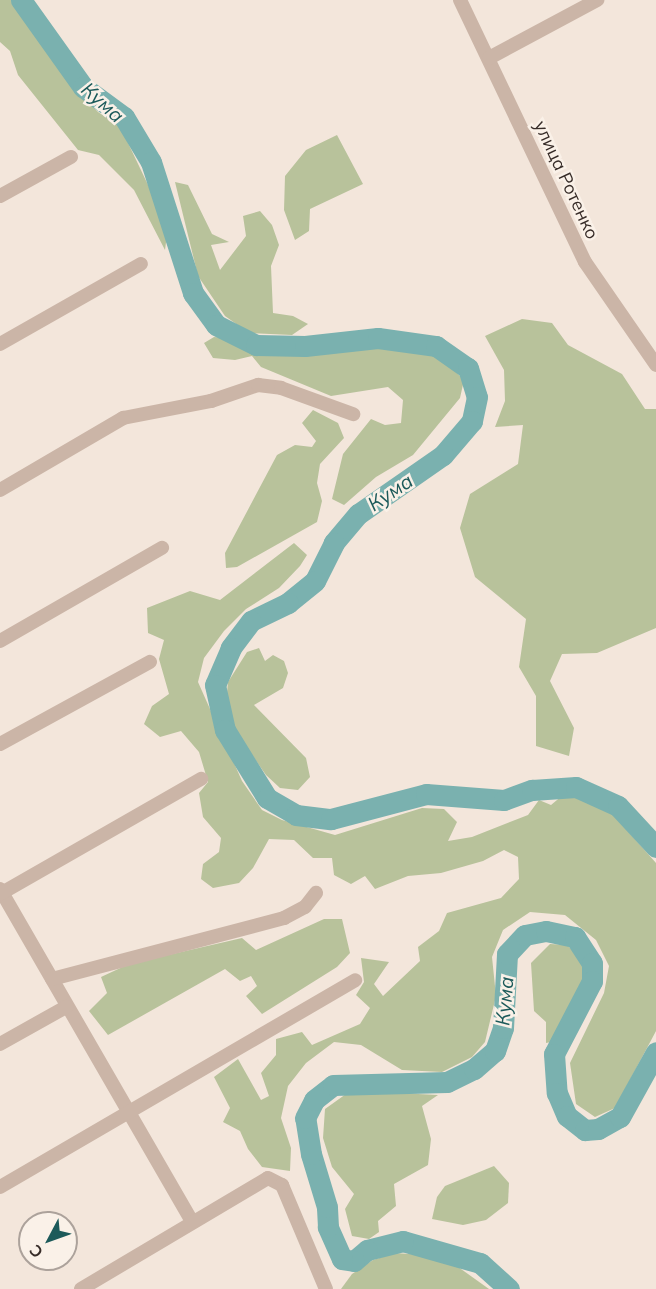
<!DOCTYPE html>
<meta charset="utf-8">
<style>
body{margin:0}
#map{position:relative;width:656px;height:1289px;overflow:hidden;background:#f3e6db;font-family:Mulish,sans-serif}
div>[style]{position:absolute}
.green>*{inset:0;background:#b8c29b}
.river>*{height:21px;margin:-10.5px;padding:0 10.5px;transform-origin:10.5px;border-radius:10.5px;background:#7ab1af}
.minor>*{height:14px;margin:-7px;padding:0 7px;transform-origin:7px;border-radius:7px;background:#cbb5a7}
span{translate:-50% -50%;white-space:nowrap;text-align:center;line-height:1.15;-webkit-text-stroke:5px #faf1e8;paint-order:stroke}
.street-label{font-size:18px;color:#372c28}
.water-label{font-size:20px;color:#1c5a5a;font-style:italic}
.north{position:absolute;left:18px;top:1211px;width:60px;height:60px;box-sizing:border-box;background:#faf1e8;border:2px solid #aca29b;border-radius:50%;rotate:229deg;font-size:16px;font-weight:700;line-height:24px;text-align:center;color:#372c28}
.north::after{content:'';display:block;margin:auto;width:21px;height:27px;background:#1c5a5a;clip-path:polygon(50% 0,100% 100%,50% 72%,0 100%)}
</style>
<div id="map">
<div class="green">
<i style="clip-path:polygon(0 0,11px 0,73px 86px,98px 112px,120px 126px,168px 227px,165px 250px,134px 190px,99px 155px,78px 150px,18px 75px,10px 51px,0 42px)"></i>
<i style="clip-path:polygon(337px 135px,363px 184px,310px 209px,309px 231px,295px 240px,284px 210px,285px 176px,306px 150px)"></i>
<i style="clip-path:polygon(175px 182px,188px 185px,212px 234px,229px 242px,211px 245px,220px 270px,246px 236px,243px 216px,260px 211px,272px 225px,279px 245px,271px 266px,273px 313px,293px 316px,308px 324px,292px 335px,249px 333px,225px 316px,198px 276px)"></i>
<i style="clip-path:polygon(522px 319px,552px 323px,568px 345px,622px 374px,645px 409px,656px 409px,656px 628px,597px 653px,562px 654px,550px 681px,574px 728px,569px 756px,536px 746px,536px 696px,519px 667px,526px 619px,475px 577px,460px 528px,470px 494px,518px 464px,523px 425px,495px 427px,505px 401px,504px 370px,485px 336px)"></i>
<i style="clip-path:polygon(214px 337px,228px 338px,257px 350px,290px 352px,376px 342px,432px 349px,464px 380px,460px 398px,413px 455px,376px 477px,344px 505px,332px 499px,343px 454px,371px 419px,385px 425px,401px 423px,403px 400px,388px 387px,331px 396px,261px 367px,252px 356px,235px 360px,213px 358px,204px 343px)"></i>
<i style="clip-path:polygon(313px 410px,338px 423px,344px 438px,320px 464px,317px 483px,322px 501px,317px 522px,237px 567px,226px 568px,225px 553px,277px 455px,295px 445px,312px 447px,316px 441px,302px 423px)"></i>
<i style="clip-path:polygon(294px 543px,307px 555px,300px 566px,279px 588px,246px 609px,224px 631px,204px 658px,198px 682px,242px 781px,262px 810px,282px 820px,335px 835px,422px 808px,444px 809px,457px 822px,448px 841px,472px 837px,528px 815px,539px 800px,551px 805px,563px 795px,580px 797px,610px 811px,656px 863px,656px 1031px,615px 1108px,595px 1117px,576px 1104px,570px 1063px,604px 993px,609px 966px,596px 940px,565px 915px,530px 912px,503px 930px,492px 957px,496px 996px,485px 1042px,472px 1057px,442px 1072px,402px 1070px,361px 1045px,334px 1042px,306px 1063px,288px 1086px,281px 1118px,291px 1148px,290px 1171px,262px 1167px,248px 1149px,240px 1131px,223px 1122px,230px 1108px,214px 1077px,238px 1059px,261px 1100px,269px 1096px,261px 1073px,276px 1055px,276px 1039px,302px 1032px,312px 1045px,360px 1024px,370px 1008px,356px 995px,364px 982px,361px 958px,389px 962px,374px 984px,383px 996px,420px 961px,418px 947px,439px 931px,447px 913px,501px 898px,519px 879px,518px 857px,504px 850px,483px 861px,441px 873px,408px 876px,375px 889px,365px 876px,351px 884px,334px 875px,332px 858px,313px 858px,294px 840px,269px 839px,253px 868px,239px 883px,213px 888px,201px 879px,203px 864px,219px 852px,221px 838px,203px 817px,199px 793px,208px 782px,199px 752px,181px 731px,160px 737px,144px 724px,152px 706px,169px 694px,159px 659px,164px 640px,148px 633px,147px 608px,190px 591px,220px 600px)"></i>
<i style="clip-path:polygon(259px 648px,265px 661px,273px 655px,284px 661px,288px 673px,283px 688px,254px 705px,306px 758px,310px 777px,298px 790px,280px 788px,266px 775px,234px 729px,226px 703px,228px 682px,247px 652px)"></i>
<i style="clip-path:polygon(324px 919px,342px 919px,350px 953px,337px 967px,262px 1014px,246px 996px,257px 986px,251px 976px,240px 981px,225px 969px,108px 1035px,89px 1011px,107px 993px,101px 977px,129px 964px,242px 938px,256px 950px)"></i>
<i style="clip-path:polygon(550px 944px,567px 945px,581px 959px,586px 979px,551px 1042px,546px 1043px,546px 1022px,534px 1011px,531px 963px)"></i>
<i style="clip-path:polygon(378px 1092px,438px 1095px,422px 1106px,431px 1139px,428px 1165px,394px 1184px,396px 1206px,378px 1221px,379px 1232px,369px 1239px,352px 1236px,345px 1209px,354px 1194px,332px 1167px,323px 1138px,325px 1109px,346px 1094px)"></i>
<i style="clip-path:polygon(494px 1166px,509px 1183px,508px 1203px,486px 1220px,463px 1225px,432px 1219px,437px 1197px,445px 1186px)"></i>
<i style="clip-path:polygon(395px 1253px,424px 1255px,454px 1264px,489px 1289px,341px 1289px,352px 1274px,373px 1260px)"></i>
</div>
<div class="river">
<i style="left:21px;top:0;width:107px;rotate:54.5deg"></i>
<i style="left:83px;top:87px;width:51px;rotate:36.2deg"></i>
<i style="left:124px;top:117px;width:52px;rotate:59deg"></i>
<i style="left:151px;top:162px;width:138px;rotate:72.2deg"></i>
<i style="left:193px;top:293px;width:39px;rotate:54deg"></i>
<i style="left:216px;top:325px;width:45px;rotate:26.6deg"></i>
<i style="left:256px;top:345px;width:49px;rotate:1.2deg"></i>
<i style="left:305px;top:346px;width:73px;rotate:-6.3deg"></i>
<i style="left:378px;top:338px;width:59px;rotate:7.9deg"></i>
<i style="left:436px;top:346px;width:39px;rotate:35deg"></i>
<i style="left:468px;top:368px;width:30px;rotate:73deg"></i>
<i style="left:477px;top:397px;width:25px;rotate:102deg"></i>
<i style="left:472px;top:421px;width:45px;rotate:130.5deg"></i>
<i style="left:443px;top:455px;width:103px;rotate:145.2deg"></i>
<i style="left:358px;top:514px;width:38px;rotate:130deg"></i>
<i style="left:334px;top:543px;width:42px;rotate:116.6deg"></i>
<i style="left:315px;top:581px;width:35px;rotate:141deg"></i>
<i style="left:288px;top:603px;width:41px;rotate:154.1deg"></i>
<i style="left:251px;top:621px;width:34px;rotate:127deg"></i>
<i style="left:231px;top:648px;width:40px;rotate:113.4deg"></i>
<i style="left:215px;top:685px;width:46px;rotate:77.5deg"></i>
<i style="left:225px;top:730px;width:80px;rotate:58.3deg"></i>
<i style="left:267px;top:798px;width:34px;rotate:30deg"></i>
<i style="left:296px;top:815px;width:35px;rotate:7deg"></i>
<i style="left:331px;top:819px;width:98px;rotate:-14.7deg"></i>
<i style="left:426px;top:794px;width:78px;rotate:4.4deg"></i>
<i style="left:504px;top:800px;width:30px;rotate:-20deg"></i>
<i style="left:532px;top:790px;width:44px;rotate:-3.9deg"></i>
<i style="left:576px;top:787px;width:46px;rotate:24.3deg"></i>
<i style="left:618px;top:806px;width:56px;rotate:47.2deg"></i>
<i style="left:509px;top:1289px;width:39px;rotate:-138deg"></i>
<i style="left:480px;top:1263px;width:80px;rotate:-164.1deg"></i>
<i style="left:403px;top:1241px;width:37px;rotate:166deg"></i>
<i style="left:367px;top:1250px;width:17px;rotate:140deg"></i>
<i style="left:354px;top:1261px;width:12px;rotate:-171deg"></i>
<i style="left:342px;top:1259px;width:35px;rotate:-114deg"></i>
<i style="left:328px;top:1227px;width:20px;rotate:-93deg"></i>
<i style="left:327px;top:1207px;width:55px;rotate:-106.8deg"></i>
<i style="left:311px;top:1154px;width:36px;rotate:-99deg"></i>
<i style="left:305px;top:1118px;width:20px;rotate:-63deg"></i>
<i style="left:314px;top:1100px;width:24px;rotate:-38deg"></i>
<i style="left:333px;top:1085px;width:114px;rotate:-1.5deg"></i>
<i style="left:447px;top:1082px;width:30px;rotate:-26deg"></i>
<i style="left:474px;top:1069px;width:28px;rotate:-41deg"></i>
<i style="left:495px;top:1051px;width:24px;rotate:-71deg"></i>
<i style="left:503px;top:1028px;width:74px;rotate:-86.9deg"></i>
<i style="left:507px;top:954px;width:26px;rotate:-47deg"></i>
<i style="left:525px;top:935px;width:21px;rotate:-11deg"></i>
<i style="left:546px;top:931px;width:30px;rotate:12deg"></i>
<i style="left:575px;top:937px;width:31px;rotate:57deg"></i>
<i style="left:592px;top:963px;width:18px;rotate:90deg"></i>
<i style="left:592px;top:981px;width:82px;rotate:117.5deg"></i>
<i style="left:554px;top:1054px;width:39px;rotate:86deg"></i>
<i style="left:557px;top:1093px;width:25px;rotate:67deg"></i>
<i style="left:567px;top:1116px;width:23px;rotate:38deg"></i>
<i style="left:585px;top:1130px;width:13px;rotate:-4deg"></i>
<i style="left:598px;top:1129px;width:25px;rotate:-29deg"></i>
<i style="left:620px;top:1117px;width:74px;rotate:-61deg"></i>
</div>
<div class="minor">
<i style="left:460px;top:0;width:290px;rotate:64.5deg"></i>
<i style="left:585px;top:262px;width:125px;rotate:55.4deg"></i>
<i style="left:489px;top:58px;width:123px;rotate:-28.2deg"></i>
<i style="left:0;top:196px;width:81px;rotate:-28.8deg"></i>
<i style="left:0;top:344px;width:162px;rotate:-29.6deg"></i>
<i style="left:0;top:490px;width:143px;rotate:-30.3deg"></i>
<i style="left:123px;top:418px;width:90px;rotate:-10.9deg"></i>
<i style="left:211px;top:401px;width:50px;rotate:-18.8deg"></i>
<i style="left:258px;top:385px;width:23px;rotate:7deg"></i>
<i style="left:281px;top:388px;width:77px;rotate:19.9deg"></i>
<i style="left:0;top:641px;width:187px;rotate:-29.9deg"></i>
<i style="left:0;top:744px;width:171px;rotate:-28.7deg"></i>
<i style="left:0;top:889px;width:382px;rotate:60deg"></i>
<i style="left:0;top:894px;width:232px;rotate:-29.8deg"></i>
<i style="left:52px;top:979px;width:240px;rotate:-14.7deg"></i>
<i style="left:284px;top:918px;width:24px;rotate:-28deg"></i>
<i style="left:305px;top:907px;width:18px;rotate:-52deg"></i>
<i style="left:0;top:1044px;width:76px;rotate:-29.3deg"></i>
<i style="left:0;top:1187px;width:411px;rotate:-30.2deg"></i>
<i style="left:81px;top:1289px;width:217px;rotate:-30.7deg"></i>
<i style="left:268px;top:1178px;width:16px;rotate:27deg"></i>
<i style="left:282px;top:1185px;width:113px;rotate:67.1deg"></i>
</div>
<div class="street-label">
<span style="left:566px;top:180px;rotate:65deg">улица Ротенко</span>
</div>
<div class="water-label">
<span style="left:103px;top:102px;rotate:42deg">Кума</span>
<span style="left:390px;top:492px;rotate:-34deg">Кума</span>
<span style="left:504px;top:1001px;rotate:-85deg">Кума</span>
</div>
<div class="north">С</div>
</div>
